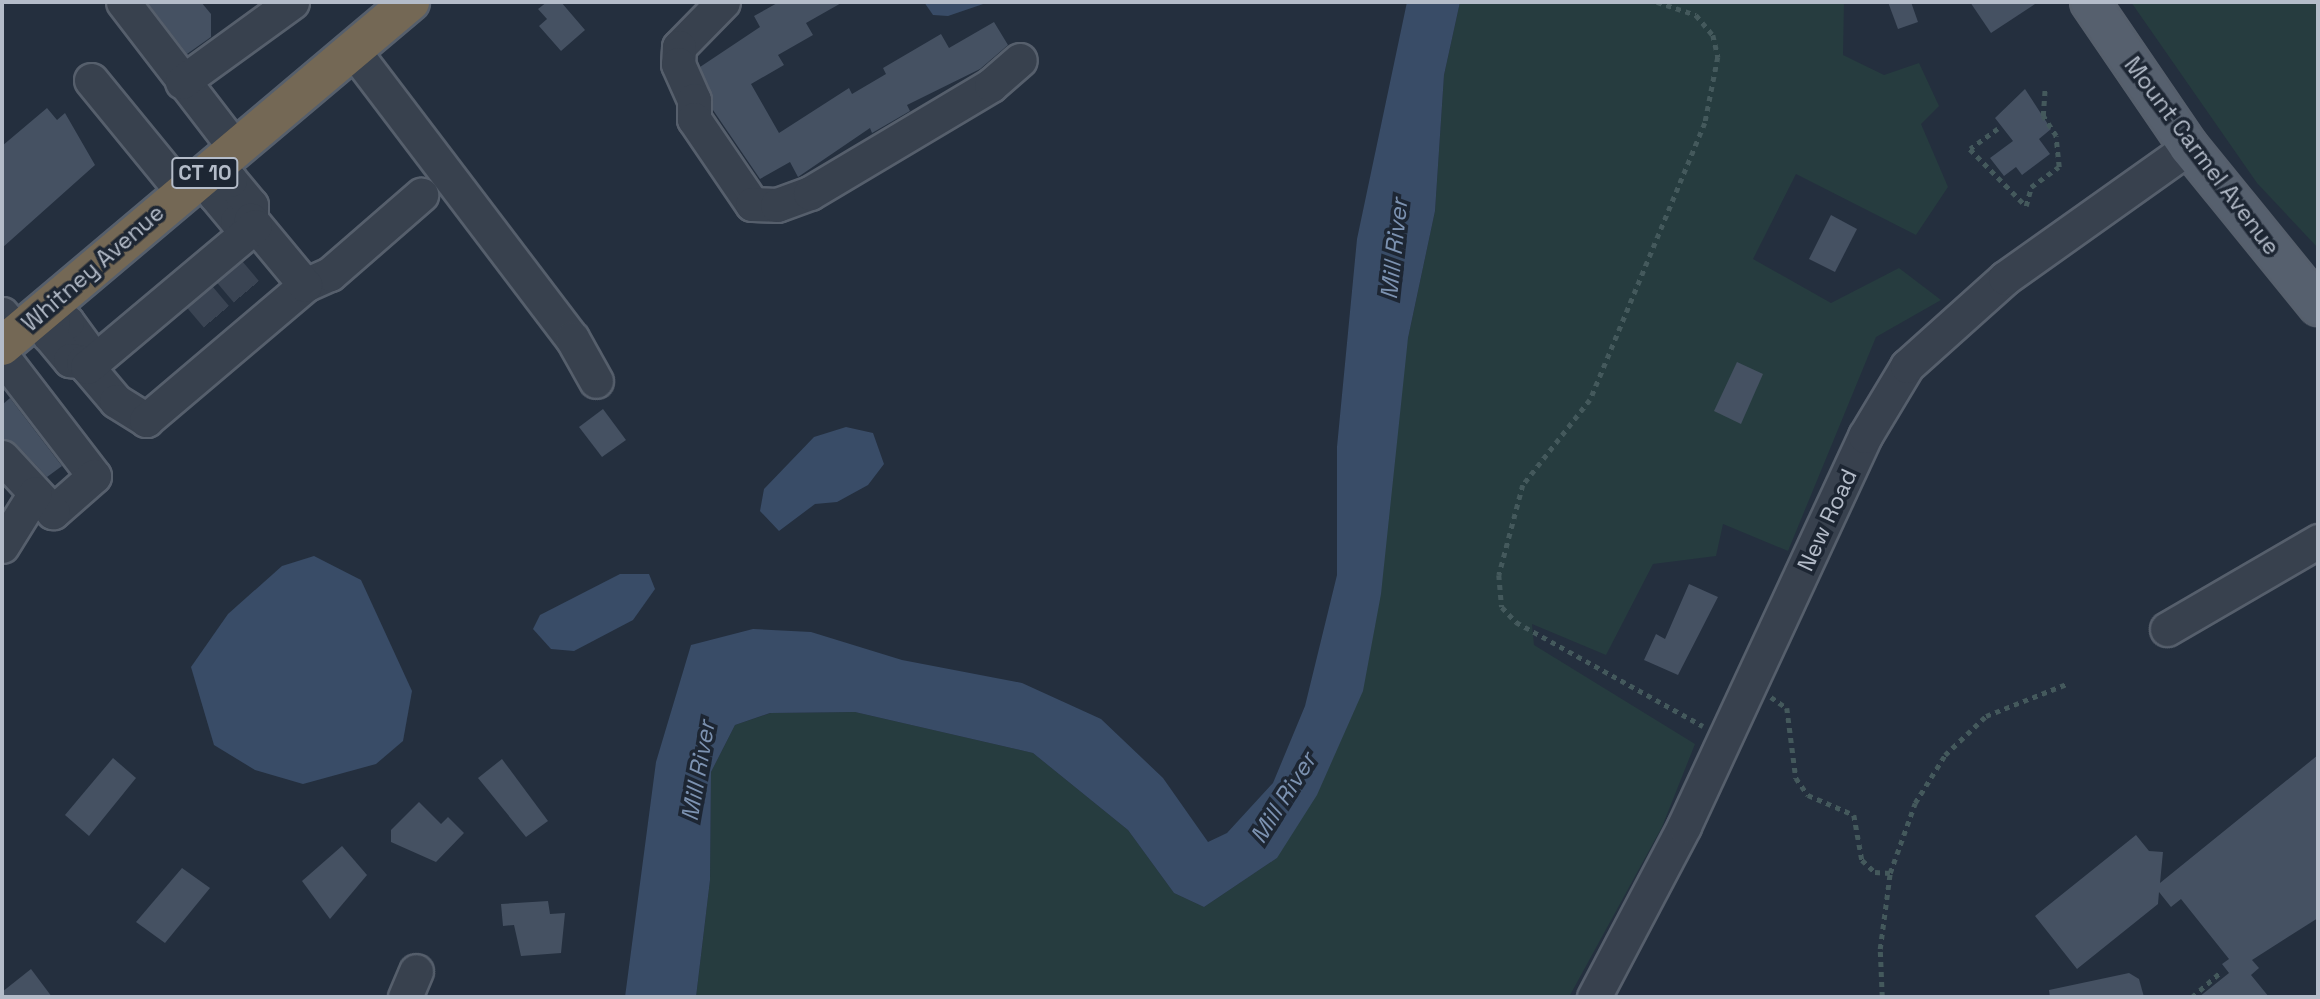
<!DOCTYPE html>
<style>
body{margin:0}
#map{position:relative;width:2320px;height:999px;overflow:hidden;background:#242f3e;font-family:"Space Grotesk",sans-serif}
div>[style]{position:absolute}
.green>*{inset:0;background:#263c3f}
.water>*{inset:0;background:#394c67}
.building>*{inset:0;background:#455162}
.minor-tunnel>*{height:33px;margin-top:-16.5px;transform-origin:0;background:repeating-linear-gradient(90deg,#3a4453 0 33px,transparent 0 50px)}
.path>*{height:4.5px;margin-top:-2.25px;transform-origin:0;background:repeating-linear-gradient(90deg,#44595c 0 5px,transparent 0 10px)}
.roads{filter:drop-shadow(2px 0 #565f6c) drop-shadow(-2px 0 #565f6c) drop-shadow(0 2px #565f6c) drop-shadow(0 -2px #565f6c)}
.minor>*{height:33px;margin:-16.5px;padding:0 16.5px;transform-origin:16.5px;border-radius:16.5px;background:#38414e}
.major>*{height:38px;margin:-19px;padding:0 19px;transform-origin:19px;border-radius:19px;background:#56606e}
.highway>*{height:38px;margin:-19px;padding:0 19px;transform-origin:19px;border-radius:19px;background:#746855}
span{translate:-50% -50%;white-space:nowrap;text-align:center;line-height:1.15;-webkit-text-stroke:7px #1d2633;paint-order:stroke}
.shield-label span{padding:2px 5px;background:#1d2633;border:2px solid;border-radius:5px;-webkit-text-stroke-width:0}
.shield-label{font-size:21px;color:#b4bcc9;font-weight:700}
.street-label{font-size:23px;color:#b4bcc9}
.water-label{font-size:24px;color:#7c92b1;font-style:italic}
.frame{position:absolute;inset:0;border:4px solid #b4bcc9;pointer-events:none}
</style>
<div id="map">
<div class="green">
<i style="clip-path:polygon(1460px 2px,1844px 2px,1843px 55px,1884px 75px,1919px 63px,1939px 106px,1921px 124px,1948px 187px,1916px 235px,1796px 174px,1753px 259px,1831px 303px,1899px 268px,1941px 300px,1876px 337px,1788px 551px,1723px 524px,1716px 556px,1653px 564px,1606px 655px,1532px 624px,1534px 645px,1695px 744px,1662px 827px,1569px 997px,696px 997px,710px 880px,711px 772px,735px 725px,771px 713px,855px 712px,1033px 753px,1128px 830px,1174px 893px,1204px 907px,1277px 858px,1408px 338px,1435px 211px,1444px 75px)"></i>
<i style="clip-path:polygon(2131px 2px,2318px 2px,2318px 248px,2257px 183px)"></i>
</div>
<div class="water">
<i style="clip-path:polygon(924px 2px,989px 2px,948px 16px,933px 15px)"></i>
<i style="clip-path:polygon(1407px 2px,1460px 2px,1444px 75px,1435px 211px,1408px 338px,1381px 594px,1363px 691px,1317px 795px,1277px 858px,1204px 907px,1174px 893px,1128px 830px,1033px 753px,855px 712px,770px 713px,735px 725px,711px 772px,710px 880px,696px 997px,625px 997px,656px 762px,691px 645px,753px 629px,811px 632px,902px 660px,1022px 683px,1101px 719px,1163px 778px,1208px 842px,1227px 833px,1273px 783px,1305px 706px,1337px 575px,1337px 447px,1357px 239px)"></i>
<i style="clip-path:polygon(846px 427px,873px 433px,884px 464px,868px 485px,837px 502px,815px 504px,779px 531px,760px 511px,764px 489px,814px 437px)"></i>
<i style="clip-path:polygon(314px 556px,361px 580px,412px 691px,403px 741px,376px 764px,303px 784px,255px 770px,214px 745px,191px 667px,228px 614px,282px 566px)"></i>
<i style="clip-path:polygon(620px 574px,649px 574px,655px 589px,633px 620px,574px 651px,551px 649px,533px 629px,540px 615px)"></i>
</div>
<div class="building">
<i style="clip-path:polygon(147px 2px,201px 2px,211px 14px,211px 37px,187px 54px)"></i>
<i style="clip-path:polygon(547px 2px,561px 2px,585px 30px,561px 51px,539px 26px,547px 19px,538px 9px)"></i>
<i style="clip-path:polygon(779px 2px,843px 2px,806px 23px,813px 35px,778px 55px,784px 65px,751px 84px,779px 133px,849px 88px,852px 94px,886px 74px,883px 68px,941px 34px,949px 48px,994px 22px,1008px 45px,980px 69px,907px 105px,910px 111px,872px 133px,870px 128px,798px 177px,790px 162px,760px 179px,713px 110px,700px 67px,760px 27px,754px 16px)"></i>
<i style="clip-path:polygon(1888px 2px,1911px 2px,1918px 22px,1898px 29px)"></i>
<i style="clip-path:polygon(1970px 2px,2038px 2px,1991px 33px)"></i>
<i style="clip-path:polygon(2025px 89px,2051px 129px,2039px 139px,2050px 154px,2022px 175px,2016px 167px,2004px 176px,1990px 158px,2013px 141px,1995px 118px)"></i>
<i style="clip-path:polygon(47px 108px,57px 120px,65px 113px,95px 165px,2px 248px,2px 146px)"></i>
<i style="clip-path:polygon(1831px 215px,1857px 229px,1835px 272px,1809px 259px)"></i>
<i style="clip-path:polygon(1737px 362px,1763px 374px,1741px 424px,1714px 411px)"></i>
<i style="clip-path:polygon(10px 398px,62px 466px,47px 477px,16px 444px,2px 438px,2px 405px)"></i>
<i style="clip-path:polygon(603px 409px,626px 440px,602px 457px,579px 427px)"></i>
<i style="clip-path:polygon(1689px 584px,1718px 597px,1678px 675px,1644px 660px,1656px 634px,1665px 639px)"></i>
<i style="clip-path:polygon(2318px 755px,2318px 918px,2252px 960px,2259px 968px,2251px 975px,2269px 997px,2199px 997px,2229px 973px,2222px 964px,2229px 959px,2181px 899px,2171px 907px,2159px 892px,2158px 904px,2077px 969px,2035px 916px,2136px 835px,2149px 851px,2163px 852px,2160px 883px)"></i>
<i style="clip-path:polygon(113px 758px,136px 778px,89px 836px,65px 815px)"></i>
<i style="clip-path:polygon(502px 759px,548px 821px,526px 837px,478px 778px)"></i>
<i style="clip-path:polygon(419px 802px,441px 824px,448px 817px,464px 833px,436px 862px,391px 842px,391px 830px)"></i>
<i style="clip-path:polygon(342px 846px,367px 875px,330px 919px,302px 881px)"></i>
<i style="clip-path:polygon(182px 868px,210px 888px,165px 943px,136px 922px)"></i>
<i style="clip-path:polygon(548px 901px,550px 914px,565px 913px,561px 953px,521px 956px,514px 925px,503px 926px,501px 904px)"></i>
<i style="clip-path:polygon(31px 969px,52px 997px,2px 997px,2px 992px)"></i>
<i style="clip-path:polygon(2129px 973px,2139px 979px,2144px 997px,2050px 997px,2049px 990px)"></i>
</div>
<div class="minor-tunnel">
<i style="left:225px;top:266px;width:51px;rotate:49.8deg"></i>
<i style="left:195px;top:291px;width:51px;rotate:49.8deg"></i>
</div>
<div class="path">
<i style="left:1657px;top:2px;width:41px;rotate:18.4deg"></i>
<i style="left:1696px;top:15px;width:26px;rotate:50deg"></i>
<i style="left:1713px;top:35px;width:23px;rotate:77deg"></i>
<i style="left:1718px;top:57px;width:67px;rotate:101.1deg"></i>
<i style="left:1705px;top:123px;width:300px;rotate:112.5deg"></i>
<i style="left:1590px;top:400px;width:108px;rotate:128.2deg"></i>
<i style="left:1523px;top:485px;width:93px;rotate:104.9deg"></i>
<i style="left:1499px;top:575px;width:32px;rotate:85deg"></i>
<i style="left:1502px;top:607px;width:21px;rotate:47deg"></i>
<i style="left:1516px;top:622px;width:214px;rotate:29.1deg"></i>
<i style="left:1998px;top:129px;width:34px;rotate:144deg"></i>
<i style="left:1970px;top:149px;width:80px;rotate:45.5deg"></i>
<i style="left:2026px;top:206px;width:20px;rotate:-75deg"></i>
<i style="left:2031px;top:187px;width:34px;rotate:-36deg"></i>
<i style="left:2059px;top:167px;width:31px;rotate:-96deg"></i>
<i style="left:2056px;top:136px;width:24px;rotate:-123deg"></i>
<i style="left:2043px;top:116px;width:26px;rotate:-86deg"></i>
<i style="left:1771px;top:697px;width:19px;rotate:35deg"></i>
<i style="left:1787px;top:708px;width:71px;rotate:82.7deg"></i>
<i style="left:1796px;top:778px;width:21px;rotate:55deg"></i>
<i style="left:1808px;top:795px;width:50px;rotate:23.5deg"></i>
<i style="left:1854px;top:815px;width:46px;rotate:79.9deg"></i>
<i style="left:1862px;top:860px;width:18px;rotate:43deg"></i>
<i style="left:1875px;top:872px;width:15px;rotate:4deg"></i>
<i style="left:1882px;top:997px;width:48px;rotate:-92.4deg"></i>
<i style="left:1880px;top:949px;width:77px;rotate:-82.5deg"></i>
<i style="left:1890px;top:873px;width:74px;rotate:-70.3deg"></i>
<i style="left:1915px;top:803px;width:57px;rotate:-58deg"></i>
<i style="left:1945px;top:755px;width:57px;rotate:-43.6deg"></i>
<i style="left:1986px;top:716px;width:89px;rotate:-21.7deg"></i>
<i style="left:2192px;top:997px;width:37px;rotate:-41deg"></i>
</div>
<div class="roads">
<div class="minor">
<i style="left:123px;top:2px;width:184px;rotate:52.5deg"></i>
<i style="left:723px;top:2px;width:63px;rotate:134.4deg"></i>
<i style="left:679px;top:47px;width:17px;rotate:93deg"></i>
<i style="left:678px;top:64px;width:39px;rotate:66deg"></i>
<i style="left:694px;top:100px;width:19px;rotate:90deg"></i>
<i style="left:694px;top:119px;width:103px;rotate:55.7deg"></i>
<i style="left:752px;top:204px;width:25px;rotate:2deg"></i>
<i style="left:777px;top:205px;width:35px;rotate:-20deg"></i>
<i style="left:810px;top:193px;width:211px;rotate:-30.8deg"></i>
<i style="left:991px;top:85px;width:38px;rotate:-41deg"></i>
<i style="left:353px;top:50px;width:362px;rotate:52.8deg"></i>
<i style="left:572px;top:338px;width:49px;rotate:60.8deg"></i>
<i style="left:91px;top:80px;width:144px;rotate:50.7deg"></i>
<i style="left:182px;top:82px;width:136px;rotate:-36deg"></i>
<i style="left:208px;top:170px;width:13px;rotate:51deg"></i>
<i style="left:216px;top:180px;width:15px;rotate:94deg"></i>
<i style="left:215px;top:195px;width:34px;rotate:50deg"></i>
<i style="left:237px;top:221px;width:14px;rotate:-4deg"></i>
<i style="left:251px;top:220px;width:15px;rotate:-90deg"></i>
<i style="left:251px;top:205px;width:33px;rotate:-130deg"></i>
<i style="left:230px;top:180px;width:14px;rotate:180deg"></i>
<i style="left:305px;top:285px;width:27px;rotate:-24deg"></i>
<i style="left:330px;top:274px;width:121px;rotate:-41deg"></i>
<i style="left:2px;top:314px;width:25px;rotate:50deg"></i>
<i style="left:2px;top:356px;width:151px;rotate:52.5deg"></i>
<i style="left:94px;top:476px;width:55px;rotate:138.7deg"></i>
<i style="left:53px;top:512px;width:75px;rotate:-132.8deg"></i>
<i style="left:83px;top:362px;width:14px;rotate:-78deg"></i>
<i style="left:86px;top:348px;width:32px;rotate:-126deg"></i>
<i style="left:67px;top:322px;width:14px;rotate:180deg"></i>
<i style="left:53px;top:322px;width:14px;rotate:107deg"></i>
<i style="left:49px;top:335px;width:33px;rotate:50deg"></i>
<i style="left:70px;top:360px;width:13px;rotate:9deg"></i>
<i style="left:83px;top:362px;width:51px;rotate:49.8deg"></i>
<i style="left:116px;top:401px;width:36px;rotate:32deg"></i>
<i style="left:146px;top:420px;width:209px;rotate:-40.3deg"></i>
<i style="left:305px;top:285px;width:85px;rotate:-129.7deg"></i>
<i style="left:87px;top:367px;width:219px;rotate:-40deg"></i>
<i style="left:2px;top:546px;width:62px;rotate:-58.1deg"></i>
<i style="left:2167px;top:629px;width:175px;rotate:-30.2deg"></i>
<i style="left:405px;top:997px;width:28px;rotate:-67deg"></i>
<i style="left:1594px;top:997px;width:193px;rotate:-62.2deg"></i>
<i style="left:1684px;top:826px;width:430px;rotate:-65.1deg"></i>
<i style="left:1865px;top:436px;width:82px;rotate:-59deg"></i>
<i style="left:1907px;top:366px;width:132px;rotate:-41.9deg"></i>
<i style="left:2005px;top:278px;width:226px;rotate:-35.4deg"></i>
</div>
<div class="major">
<i style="left:2090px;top:2px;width:176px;rotate:55.7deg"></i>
<i style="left:2189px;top:147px;width:205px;rotate:50.9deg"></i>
</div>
<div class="highway">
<i style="left:2px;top:346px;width:534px;rotate:-40.14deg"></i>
</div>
</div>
<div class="shield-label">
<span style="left:205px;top:173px">CT 10</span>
</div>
<div class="street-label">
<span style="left:2202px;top:156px;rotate:53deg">Mount Carmel Avenue</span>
<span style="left:93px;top:268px;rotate:-41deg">Whitney Avenue</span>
<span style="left:1827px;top:520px;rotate:-65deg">New Road</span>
</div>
<div class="water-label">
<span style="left:1394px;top:249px;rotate:-84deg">Mill River</span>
<span style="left:698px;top:771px;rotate:-80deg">Mill River</span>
<span style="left:1283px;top:798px;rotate:-58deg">Mill River</span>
</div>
<div class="frame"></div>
</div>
